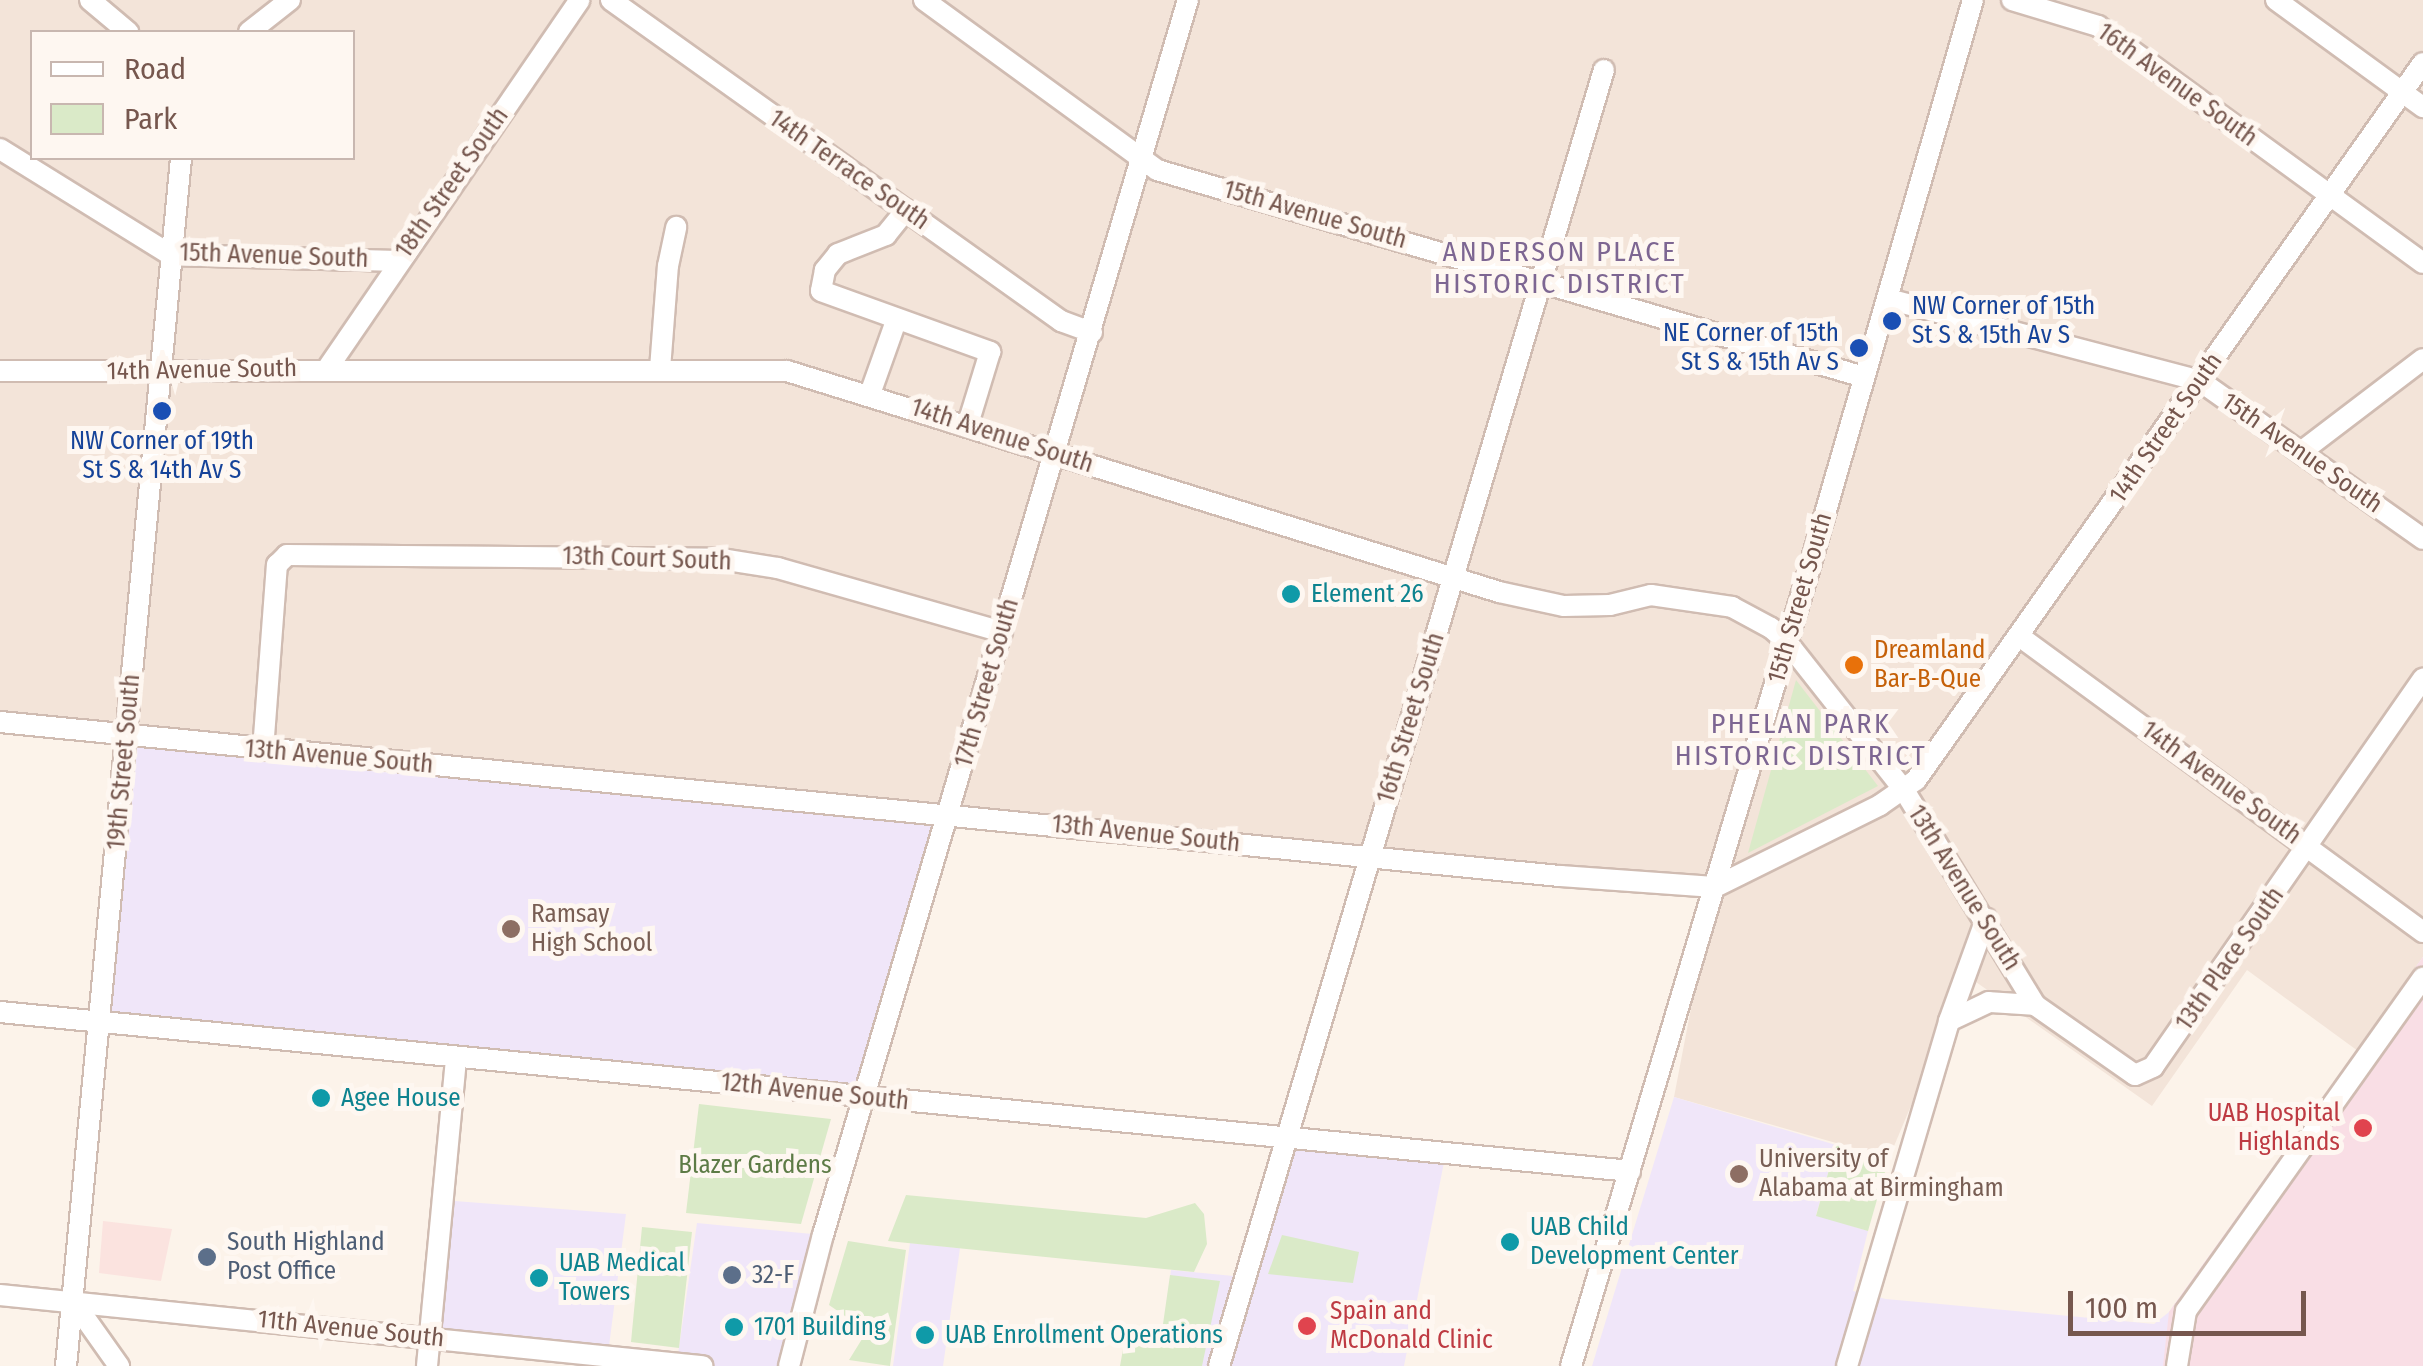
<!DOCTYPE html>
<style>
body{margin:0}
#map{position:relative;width:2423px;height:1366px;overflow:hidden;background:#fcf3ea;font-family:"Fira Sans Condensed",sans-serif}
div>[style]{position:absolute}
.residential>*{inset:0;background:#f3e4d9}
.commercial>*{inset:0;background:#fbe3df}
.education>*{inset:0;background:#f0e6f9}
.medical>*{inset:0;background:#f9dee5}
.green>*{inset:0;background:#daeac8}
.roads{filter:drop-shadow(2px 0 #d0bcb2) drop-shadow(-2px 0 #d0bcb2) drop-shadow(0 2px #d0bcb2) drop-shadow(0 -2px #d0bcb2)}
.minor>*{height:20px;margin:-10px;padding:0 10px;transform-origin:10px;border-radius:10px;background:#fff}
.dots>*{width:28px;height:28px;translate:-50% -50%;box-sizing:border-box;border:5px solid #fef7f1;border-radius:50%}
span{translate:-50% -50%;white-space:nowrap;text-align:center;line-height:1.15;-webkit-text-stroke:10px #fef7f1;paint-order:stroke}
.street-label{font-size:25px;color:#76574e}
.transit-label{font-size:25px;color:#164399}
.left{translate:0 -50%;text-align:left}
.right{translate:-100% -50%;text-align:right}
.culture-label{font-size:25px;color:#0d838f}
.food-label{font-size:25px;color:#c56008}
.education-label{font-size:25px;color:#785e54}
.health-label{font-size:25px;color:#be3a42}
.park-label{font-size:25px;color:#5d7b46}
.service-label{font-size:25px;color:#4e5e75}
.neighbourhood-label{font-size:28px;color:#7d6692;letter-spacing:2.5px}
.legend{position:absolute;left:30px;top:30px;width:325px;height:130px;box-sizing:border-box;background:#fef7f1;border:2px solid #c8b7b0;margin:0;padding:12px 18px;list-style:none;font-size:30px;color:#76574e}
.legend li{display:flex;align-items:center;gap:20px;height:50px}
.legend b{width:50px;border:2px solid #c8b7b0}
.scale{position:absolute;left:2068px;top:1291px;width:238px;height:45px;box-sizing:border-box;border:5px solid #76574e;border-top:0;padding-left:12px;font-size:30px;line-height:35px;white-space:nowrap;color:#76574e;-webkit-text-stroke:8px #fef7f1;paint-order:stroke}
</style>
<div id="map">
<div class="residential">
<i style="clip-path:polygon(evenodd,0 0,2423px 0,2423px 957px,2358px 1051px,2247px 970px,2152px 1106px,1966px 975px,1889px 1158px,1674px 1097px,1714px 888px,0 723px,0 0,32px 32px,352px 32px,352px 158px,32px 158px,32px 32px)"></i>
</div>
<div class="commercial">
<i style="clip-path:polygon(103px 1221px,172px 1229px,161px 1281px,99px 1273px)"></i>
</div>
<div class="education">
<i style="clip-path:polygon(126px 737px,949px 814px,865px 1096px,99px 1023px)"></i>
<i style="clip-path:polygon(2423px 957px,2423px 1366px,1592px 1366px,1674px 1097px,1836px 1145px,1816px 1215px,1868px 1231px,1853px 1291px,1886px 1299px,2154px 1324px,2169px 1312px)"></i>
<i style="clip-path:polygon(1287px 1139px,1446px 1152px,1404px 1366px,1158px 1366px,1171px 1270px,1244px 1277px)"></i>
<i style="clip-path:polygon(442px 1200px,626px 1214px,608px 1354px,677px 1361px,697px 1223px,823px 1235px,790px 1366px,664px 1366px,430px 1337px)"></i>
<i style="clip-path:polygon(910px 1243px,960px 1248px,943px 1366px,893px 1366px)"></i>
</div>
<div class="medical">
<i style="clip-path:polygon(2423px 957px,2423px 1366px,2163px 1366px,2169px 1312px)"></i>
</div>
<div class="green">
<i style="clip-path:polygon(1796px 680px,1878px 786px,1748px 853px)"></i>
<i style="clip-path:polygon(699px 1104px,831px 1119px,801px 1224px,686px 1213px)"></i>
<i style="clip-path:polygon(1836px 1145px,1889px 1158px,1868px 1231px,1816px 1216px)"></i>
<i style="clip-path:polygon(906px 1195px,1146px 1218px,1195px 1203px,1204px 1214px,1207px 1244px,1194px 1272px,888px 1241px)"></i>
<i style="clip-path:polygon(642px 1227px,692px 1232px,679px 1348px,631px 1342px)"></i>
<i style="clip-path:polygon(1282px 1235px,1359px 1252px,1353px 1283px,1268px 1274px)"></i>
<i style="clip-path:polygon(848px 1241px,906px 1250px,890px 1366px,849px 1360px,867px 1331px,829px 1305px)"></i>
<i style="clip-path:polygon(1170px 1275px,1220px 1281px,1202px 1366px,1120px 1366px,1127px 1327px,1162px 1331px)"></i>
</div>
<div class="roads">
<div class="minor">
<i style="left:90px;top:0;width:50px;rotate:40.1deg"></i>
<i style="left:611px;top:0;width:553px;rotate:35.5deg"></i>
<i style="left:1061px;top:321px;width:33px;rotate:20deg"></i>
<i style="left:924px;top:0;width:288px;rotate:36.1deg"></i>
<i style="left:1157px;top:170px;width:737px;rotate:16.32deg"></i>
<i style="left:2012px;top:0;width:90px;rotate:16.8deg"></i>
<i style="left:2098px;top:26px;width:402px;rotate:36.1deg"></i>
<i style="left:2276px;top:0;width:182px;rotate:36.1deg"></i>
<i style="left:249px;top:32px;width:52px;rotate:-38deg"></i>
<i style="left:0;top:149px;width:201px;rotate:31.8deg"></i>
<i style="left:171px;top:255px;width:227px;rotate:1.5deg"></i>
<i style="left:906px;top:210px;width:32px;rotate:129deg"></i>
<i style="left:886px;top:235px;width:52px;rotate:158.4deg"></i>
<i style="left:838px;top:254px;width:21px;rotate:129deg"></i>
<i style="left:825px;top:270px;width:21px;rotate:101deg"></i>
<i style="left:821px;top:291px;width:180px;rotate:19.8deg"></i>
<i style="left:990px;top:352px;width:75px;rotate:107deg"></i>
<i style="left:1888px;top:299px;width:323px;rotate:14.7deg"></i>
<i style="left:2200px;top:381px;width:273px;rotate:35.3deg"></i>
<i style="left:327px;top:369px;width:447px;rotate:-55.6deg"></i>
<i style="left:660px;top:369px;width:103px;rotate:-85.6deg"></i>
<i style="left:668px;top:266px;width:40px;rotate:-78deg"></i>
<i style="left:0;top:371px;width:787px"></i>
<i style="left:787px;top:371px;width:746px;rotate:17.24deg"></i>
<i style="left:1499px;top:592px;width:66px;rotate:12.2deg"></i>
<i style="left:1564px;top:606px;width:46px;rotate:-1.2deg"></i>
<i style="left:1610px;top:605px;width:42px;rotate:-13.7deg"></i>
<i style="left:1651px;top:595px;width:82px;rotate:8.4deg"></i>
<i style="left:1732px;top:607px;width:44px;rotate:28.3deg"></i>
<i style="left:1771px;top:628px;width:21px;rotate:41deg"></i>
<i style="left:1787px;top:642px;width:189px;rotate:51.7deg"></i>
<i style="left:1904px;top:790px;width:252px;rotate:58.6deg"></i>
<i style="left:2035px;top:1005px;width:122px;rotate:35deg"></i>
<i style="left:2135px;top:1075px;width:20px;rotate:-24deg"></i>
<i style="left:2153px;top:1067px;width:473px;rotate:-55.2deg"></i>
<i style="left:870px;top:394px;width:77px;rotate:-70.4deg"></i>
<i style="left:2301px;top:452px;width:153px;rotate:-37.3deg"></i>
<i style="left:2019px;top:636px;width:501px;rotate:36.23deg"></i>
<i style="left:0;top:722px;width:1568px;rotate:5.64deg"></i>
<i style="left:1560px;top:876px;width:155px;rotate:4.1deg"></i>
<i style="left:1715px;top:887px;width:184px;rotate:-26.4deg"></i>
<i style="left:1880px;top:805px;width:44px;rotate:-34.8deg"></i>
<i style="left:1916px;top:780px;width:878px;rotate:-54.74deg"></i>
<i style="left:263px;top:750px;width:186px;rotate:-85.7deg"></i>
<i style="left:277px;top:565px;width:14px;rotate:-45deg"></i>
<i style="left:287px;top:555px;width:434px;rotate:0.5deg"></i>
<i style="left:721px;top:559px;width:58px;rotate:9deg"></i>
<i style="left:778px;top:568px;width:233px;rotate:15.9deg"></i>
<i style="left:0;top:1012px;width:1638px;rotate:5.57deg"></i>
<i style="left:1949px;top:1021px;width:44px;rotate:-25.4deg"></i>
<i style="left:1989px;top:1002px;width:46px;rotate:3.7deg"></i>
<i style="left:0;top:1295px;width:706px;rotate:5.78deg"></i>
<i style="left:73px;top:1301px;width:80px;rotate:54.7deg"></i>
<i style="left:66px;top:1366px;width:1213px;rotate:-84.56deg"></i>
<i style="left:427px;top:1366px;width:309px;rotate:-84.6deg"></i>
<i style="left:789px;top:1366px;width:135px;rotate:-75.5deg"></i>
<i style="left:823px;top:1235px;width:1288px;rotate:-73.54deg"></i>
<i style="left:1219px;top:1366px;width:1352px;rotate:-73.46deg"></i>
<i style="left:1571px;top:1366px;width:828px;rotate:-73.36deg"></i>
<i style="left:1808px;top:573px;width:596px;rotate:-73.94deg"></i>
<i style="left:1847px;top:1366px;width:360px;rotate:-73.5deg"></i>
<i style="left:1949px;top:1021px;width:109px;rotate:-70.1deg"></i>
<i style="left:2177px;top:1366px;width:56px;rotate:-80.7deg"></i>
<i style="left:2186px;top:1311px;width:409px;rotate:-54.6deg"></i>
</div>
</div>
<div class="dots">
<i style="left:1892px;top:321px;background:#1a4fb4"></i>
<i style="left:1859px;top:348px;background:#1a4fb4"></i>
<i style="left:162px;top:411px;background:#1a4fb4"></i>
<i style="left:1291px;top:594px;background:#0f9aa8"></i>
<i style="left:1854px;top:665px;background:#e8710a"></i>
<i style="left:511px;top:929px;background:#8d6e63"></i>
<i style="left:321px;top:1098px;background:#0f9aa8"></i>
<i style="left:2363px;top:1128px;background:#e0444e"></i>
<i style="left:1739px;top:1174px;background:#8d6e63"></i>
<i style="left:1510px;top:1242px;background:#0f9aa8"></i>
<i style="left:207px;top:1257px;background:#5c6f8a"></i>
<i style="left:732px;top:1275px;background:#5c6f8a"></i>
<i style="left:539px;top:1278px;background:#0f9aa8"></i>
<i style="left:1307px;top:1326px;background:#e0444e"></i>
<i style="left:734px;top:1327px;background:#0f9aa8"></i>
<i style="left:925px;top:1335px;background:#0f9aa8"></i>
</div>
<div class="street-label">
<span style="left:2177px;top:85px;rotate:36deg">16th Avenue South</span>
<span style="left:849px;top:170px;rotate:35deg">14th Terrace South</span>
<span style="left:452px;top:183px;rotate:-55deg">18th Street South</span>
<span style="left:1315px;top:215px;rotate:16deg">15th Avenue South</span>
<span style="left:274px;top:256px;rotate:2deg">15th Avenue South</span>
<span style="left:202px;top:370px;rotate:-1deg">14th Avenue South</span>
<span style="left:2166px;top:428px;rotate:-55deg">14th Street South</span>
<span style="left:1002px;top:436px;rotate:18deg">14th Avenue South</span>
<span style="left:2302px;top:453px;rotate:35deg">15th Avenue South</span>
<span style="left:647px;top:559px;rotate:2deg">13th Court South</span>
<span style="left:1800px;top:598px;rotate:-74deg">15th Street South</span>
<span style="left:987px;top:683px;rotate:-74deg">17th Street South</span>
<span style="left:1411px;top:718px;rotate:-73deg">16th Street South</span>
<span style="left:339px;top:757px;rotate:5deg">13th Avenue South</span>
<span style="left:124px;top:762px;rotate:-85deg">19th Street South</span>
<span style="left:2221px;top:783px;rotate:36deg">14th Avenue South</span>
<span style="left:1146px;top:834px;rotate:6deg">13th Avenue South</span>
<span style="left:1964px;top:888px;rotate:58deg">13th Avenue South</span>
<span style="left:2230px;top:959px;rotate:-55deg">13th Place South</span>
<span style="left:815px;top:1092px;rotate:6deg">12th Avenue South</span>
<span style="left:351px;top:1329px;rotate:6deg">11th Avenue South</span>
</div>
<div class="transit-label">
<span class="left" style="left:1912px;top:321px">NW Corner of 15th<br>St S &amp; 15th Av S</span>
<span class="right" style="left:1839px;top:348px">NE Corner of 15th<br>St S &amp; 15th Av S</span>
<span style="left:162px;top:456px">NW Corner of 19th<br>St S &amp; 14th Av S</span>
</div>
<div class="culture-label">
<span class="left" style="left:1311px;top:594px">Element 26</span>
<span class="left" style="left:341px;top:1098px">Agee House</span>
<span class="left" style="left:1530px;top:1242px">UAB Child<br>Development Center</span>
<span class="left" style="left:559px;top:1278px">UAB Medical<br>Towers</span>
<span class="left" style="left:754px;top:1327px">1701 Building</span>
<span class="left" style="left:945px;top:1335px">UAB Enrollment Operations</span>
</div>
<div class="food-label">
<span class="left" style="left:1874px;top:665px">Dreamland<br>Bar-B-Que</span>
</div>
<div class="education-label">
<span class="left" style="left:531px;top:929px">Ramsay<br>High School</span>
<span class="left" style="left:1759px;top:1174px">University of<br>Alabama at Birmingham</span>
</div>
<div class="health-label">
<span class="right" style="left:2340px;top:1128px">UAB Hospital<br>Highlands</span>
<span class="left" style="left:1330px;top:1326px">Spain and<br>McDonald Clinic</span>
</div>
<div class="park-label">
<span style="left:755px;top:1165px">Blazer Gardens</span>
</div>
<div class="service-label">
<span class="left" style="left:227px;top:1257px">South Highland<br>Post Office</span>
<span class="left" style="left:752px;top:1275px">32-F</span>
</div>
<div class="neighbourhood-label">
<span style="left:1560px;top:268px">ANDERSON PLACE<br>HISTORIC DISTRICT</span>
<span style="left:1801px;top:740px">PHELAN PARK<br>HISTORIC DISTRICT</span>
</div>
<ul class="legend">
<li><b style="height:12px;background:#fff"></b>Road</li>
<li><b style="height:28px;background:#daeac8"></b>Park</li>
</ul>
<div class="scale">100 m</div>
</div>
